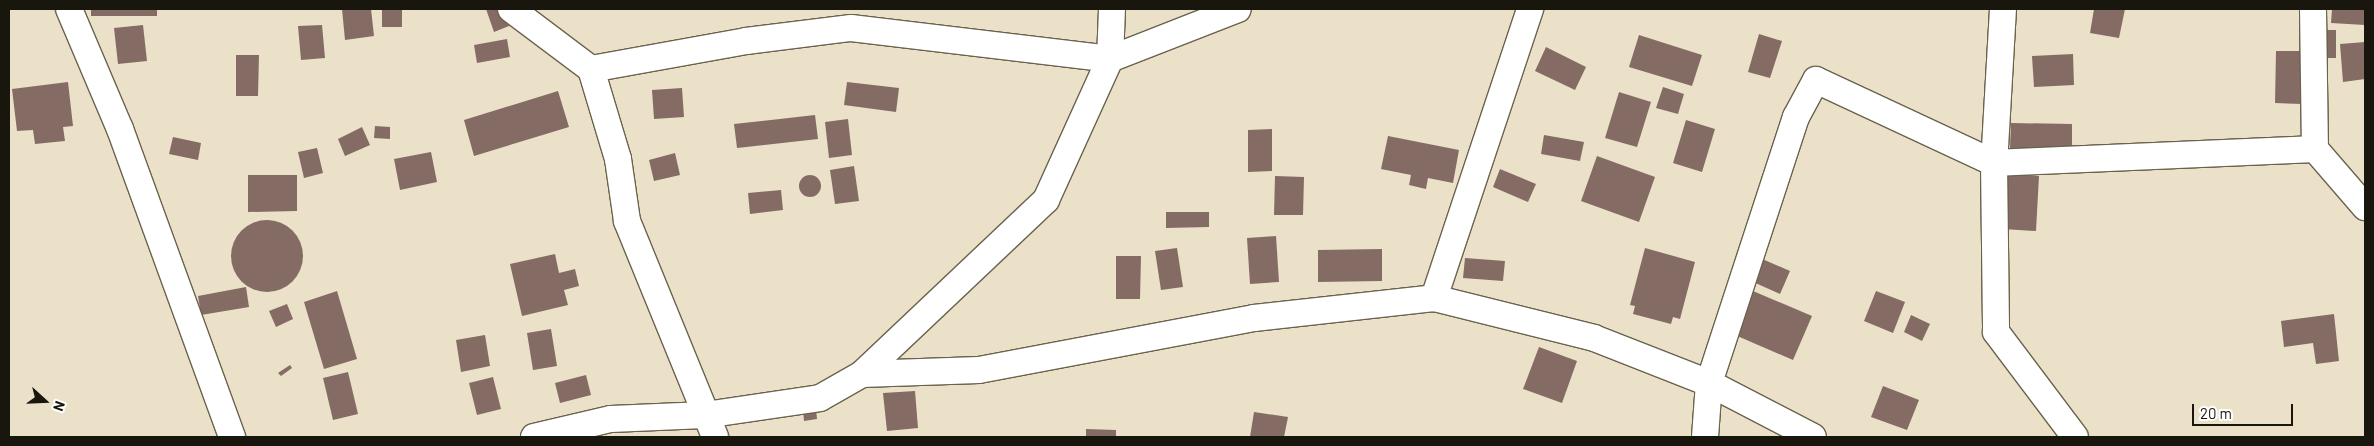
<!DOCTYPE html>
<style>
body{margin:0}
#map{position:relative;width:2374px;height:446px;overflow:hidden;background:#ebe1c9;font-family:Barlow,sans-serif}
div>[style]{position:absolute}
.building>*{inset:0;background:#846b64}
.round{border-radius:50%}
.roads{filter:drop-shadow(1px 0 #6a624d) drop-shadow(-1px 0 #6a624d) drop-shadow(0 1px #6a624d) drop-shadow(0 -1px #6a624d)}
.street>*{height:26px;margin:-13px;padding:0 13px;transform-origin:13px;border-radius:13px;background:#fff}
span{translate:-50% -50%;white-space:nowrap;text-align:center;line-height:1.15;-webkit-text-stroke:4.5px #fff;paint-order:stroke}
.frame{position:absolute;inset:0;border:10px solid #19160d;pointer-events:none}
.north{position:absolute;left:20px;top:376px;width:50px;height:50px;-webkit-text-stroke:4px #fff;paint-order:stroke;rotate:110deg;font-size:14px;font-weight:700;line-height:20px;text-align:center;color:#19160d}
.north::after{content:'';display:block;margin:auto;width:18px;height:22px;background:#19160d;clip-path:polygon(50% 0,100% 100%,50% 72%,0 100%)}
.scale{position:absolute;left:2192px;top:404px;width:101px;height:22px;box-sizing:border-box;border:2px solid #19160d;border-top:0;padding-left:6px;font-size:15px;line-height:18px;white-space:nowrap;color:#19160d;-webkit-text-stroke:4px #fff;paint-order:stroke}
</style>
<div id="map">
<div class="building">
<i style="clip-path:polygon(91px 9px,157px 9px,157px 16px,91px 16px)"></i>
<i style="clip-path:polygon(342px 9px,371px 9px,374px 36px,345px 40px)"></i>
<i style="clip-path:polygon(382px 9px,402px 9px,402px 27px,382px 27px)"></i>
<i style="clip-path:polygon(486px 9px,504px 9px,509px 26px,494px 32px)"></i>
<i style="clip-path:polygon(2094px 9px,2125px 9px,2119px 38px,2090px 33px)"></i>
<i style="clip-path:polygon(2332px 9px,2365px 9px,2365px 25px,2331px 23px)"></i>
<i style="clip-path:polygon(143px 25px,147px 61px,118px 64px,114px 28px)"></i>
<i style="clip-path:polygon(322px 25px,325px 58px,301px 60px,298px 26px)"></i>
<i style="clip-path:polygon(2319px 30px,2336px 30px,2336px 58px,2319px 58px)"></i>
<i style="clip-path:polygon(1759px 34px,1782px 41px,1770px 78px,1748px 72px)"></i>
<i style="clip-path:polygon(1639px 35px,1702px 55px,1692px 86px,1629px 67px)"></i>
<i style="clip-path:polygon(507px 39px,510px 57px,477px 63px,474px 45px)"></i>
<i style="clip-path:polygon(2365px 42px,2365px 79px,2343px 82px,2340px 44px)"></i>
<i style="clip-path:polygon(1546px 47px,1586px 67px,1575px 90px,1535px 71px)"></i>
<i style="clip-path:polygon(2276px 51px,2304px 51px,2303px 104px,2275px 103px)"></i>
<i style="clip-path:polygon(2073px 54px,2074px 85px,2034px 87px,2032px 56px)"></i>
<i style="clip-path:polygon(236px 55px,259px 55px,258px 96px,236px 96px)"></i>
<i style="clip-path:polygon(68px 82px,73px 126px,63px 127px,65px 141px,35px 144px,33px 130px,17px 131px,12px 89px)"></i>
<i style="clip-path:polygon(847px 82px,899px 88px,896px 112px,844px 105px)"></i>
<i style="clip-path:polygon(1663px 87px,1684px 94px,1678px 114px,1656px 108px)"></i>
<i style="clip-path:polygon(682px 88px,684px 117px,654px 119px,652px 90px)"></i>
<i style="clip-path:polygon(558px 91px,569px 127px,474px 156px,464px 120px)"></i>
<i style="clip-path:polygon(1619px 92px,1651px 102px,1637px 147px,1605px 138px)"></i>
<i style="clip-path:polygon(815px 115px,818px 139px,737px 148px,734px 124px)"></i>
<i style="clip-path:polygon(848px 119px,852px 155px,829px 158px,825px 122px)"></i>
<i style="clip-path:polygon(1686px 120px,1715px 129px,1702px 172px,1673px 163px)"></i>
<i style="clip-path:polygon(2011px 123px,2072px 124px,2072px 150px,2010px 148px)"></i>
<i style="clip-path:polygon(375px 126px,390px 127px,390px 139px,374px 138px)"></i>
<i style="clip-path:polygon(362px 127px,370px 145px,345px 156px,338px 139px)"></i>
<i style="clip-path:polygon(1272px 129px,1272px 171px,1248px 172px,1248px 130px)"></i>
<i style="clip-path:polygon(1544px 135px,1584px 142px,1580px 161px,1541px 154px)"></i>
<i style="clip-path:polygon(1388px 136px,1459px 150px,1453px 183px,1428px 178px,1426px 189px,1409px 185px,1411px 175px,1381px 169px)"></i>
<i style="clip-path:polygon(173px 137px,201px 143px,198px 160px,169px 154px)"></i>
<i style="clip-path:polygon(317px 148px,323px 173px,304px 178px,298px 152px)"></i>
<i style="clip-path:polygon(431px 152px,437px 182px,400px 190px,394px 159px)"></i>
<i style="clip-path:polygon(675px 153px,680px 175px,654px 181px,649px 160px)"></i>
<i style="clip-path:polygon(1597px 156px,1655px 177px,1639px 222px,1581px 201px)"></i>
<i style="clip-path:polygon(854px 166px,859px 201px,835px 204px,830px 170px)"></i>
<i style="clip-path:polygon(1500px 169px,1536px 184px,1528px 202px,1493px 187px)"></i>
<i class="round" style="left:799px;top:175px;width:22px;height:22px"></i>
<i style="clip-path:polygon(248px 175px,297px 175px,297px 211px,248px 212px)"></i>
<i style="clip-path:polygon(2006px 175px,2039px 176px,2036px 231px,2003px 229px)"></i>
<i style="clip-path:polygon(1275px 176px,1304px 177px,1303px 215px,1274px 215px)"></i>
<i style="clip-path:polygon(781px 190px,783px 210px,750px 214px,748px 193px)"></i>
<i style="clip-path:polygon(1166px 212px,1209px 212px,1209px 227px,1166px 228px)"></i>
<i class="round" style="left:231px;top:220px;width:72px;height:72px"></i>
<i style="clip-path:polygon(1276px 236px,1279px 282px,1250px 284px,1247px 238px)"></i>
<i style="clip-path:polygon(1177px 248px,1183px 287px,1161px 290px,1155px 251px)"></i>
<i style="clip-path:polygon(1645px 248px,1695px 262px,1680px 319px,1673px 317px,1671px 324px,1633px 314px,1635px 306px,1630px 305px)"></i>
<i style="clip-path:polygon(1382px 249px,1382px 281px,1318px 282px,1318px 250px)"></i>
<i style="clip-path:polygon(555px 254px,559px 273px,575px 269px,579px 286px,564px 290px,568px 305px,522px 316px,510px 264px)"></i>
<i style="clip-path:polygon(1116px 256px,1141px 256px,1140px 299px,1116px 299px)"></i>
<i style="clip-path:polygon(1465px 258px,1505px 261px,1503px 281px,1463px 278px)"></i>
<i style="clip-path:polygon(1760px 258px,1790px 271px,1780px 294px,1751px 281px)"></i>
<i style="clip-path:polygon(246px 287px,249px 307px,201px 315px,198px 296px)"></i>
<i style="clip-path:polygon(337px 291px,357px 359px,324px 369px,304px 302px)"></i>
<i style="clip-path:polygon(1753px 291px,1812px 316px,1793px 360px,1735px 335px)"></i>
<i style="clip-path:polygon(1876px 291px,1905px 302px,1893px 333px,1864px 321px)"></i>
<i style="clip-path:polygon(287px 304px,293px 319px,276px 327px,269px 311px)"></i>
<i style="clip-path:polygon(2334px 314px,2339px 361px,2316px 364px,2313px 343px,2284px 347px,2281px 321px)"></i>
<i style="clip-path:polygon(1911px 315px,1930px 324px,1922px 341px,1904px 332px)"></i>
<i style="clip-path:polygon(551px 329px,557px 366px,533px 370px,527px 333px)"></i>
<i style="clip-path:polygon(485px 335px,490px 366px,461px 372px,456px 340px)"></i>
<i style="clip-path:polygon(1539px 347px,1577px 361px,1562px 403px,1523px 389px)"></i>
<i style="clip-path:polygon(290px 365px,292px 368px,281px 376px,278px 373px)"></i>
<i style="clip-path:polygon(348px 372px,358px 414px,333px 420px,323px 378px)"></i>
<i style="clip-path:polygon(586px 375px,591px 395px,560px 403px,555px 383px)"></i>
<i style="clip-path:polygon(493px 377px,501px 409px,477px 415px,469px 383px)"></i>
<i style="clip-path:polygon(1883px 386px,1919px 400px,1907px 430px,1871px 417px)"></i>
<i style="clip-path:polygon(915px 391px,918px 428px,887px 431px,883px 393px)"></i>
<i style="clip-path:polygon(816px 409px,817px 419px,804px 421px,803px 410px)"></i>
<i style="clip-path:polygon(1254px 412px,1288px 417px,1284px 437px,1250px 437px)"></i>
<i style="clip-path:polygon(1086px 429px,1116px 430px,1116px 437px,1086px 437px)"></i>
</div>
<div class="roads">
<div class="street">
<i style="left:69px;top:9px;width:130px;rotate:67deg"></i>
<i style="left:120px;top:129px;width:328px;rotate:70deg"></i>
<i style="left:511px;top:9px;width:100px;rotate:36.9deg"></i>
<i style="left:591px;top:69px;width:94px;rotate:73.3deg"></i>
<i style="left:618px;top:159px;width:63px;rotate:81.7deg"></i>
<i style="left:627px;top:221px;width:233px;rotate:67.8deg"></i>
<i style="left:2003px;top:9px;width:154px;rotate:93.3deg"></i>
<i style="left:1994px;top:163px;width:169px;rotate:89.3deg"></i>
<i style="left:1996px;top:332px;width:131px;rotate:53deg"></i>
<i style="left:2313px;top:9px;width:140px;rotate:89.2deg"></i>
<i style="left:2315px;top:149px;width:77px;rotate:49.2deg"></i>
<i style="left:591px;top:69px;width:158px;rotate:-10.2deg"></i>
<i style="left:746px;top:41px;width:106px;rotate:-7.1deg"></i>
<i style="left:851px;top:28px;width:261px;rotate:6.8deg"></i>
<i style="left:1110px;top:59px;width:137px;rotate:-21.3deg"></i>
<i style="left:1434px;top:298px;width:305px;rotate:-71.6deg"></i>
<i style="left:862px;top:374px;width:117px;rotate:-2deg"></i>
<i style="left:979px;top:370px;width:280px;rotate:-10.7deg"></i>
<i style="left:1254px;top:318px;width:181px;rotate:-6.3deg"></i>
<i style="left:1434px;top:298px;width:165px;rotate:14deg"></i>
<i style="left:1594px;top:338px;width:123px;rotate:21.4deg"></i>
<i style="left:1709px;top:383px;width:117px;rotate:27.4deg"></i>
<i style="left:534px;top:437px;width:79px;rotate:-13.2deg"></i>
<i style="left:611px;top:419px;width:94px;rotate:-2.4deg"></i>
<i style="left:705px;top:415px;width:116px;rotate:-8.4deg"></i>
<i style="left:820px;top:398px;width:48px;rotate:-29.7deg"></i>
<i style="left:862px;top:374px;width:253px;rotate:-43.4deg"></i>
<i style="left:1046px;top:200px;width:155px;rotate:-65.6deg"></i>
<i style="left:1110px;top:59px;width:50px;rotate:-87.7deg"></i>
<i style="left:1705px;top:437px;width:54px;rotate:-85.8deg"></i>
<i style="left:1709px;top:383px;width:280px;rotate:-71.9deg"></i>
<i style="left:1796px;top:117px;width:42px;rotate:-61.6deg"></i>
<i style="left:1816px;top:80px;width:196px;rotate:25deg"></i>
<i style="left:1994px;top:163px;width:321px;rotate:-2.5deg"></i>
</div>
</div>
<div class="frame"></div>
<div class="north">N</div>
<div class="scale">20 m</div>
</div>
